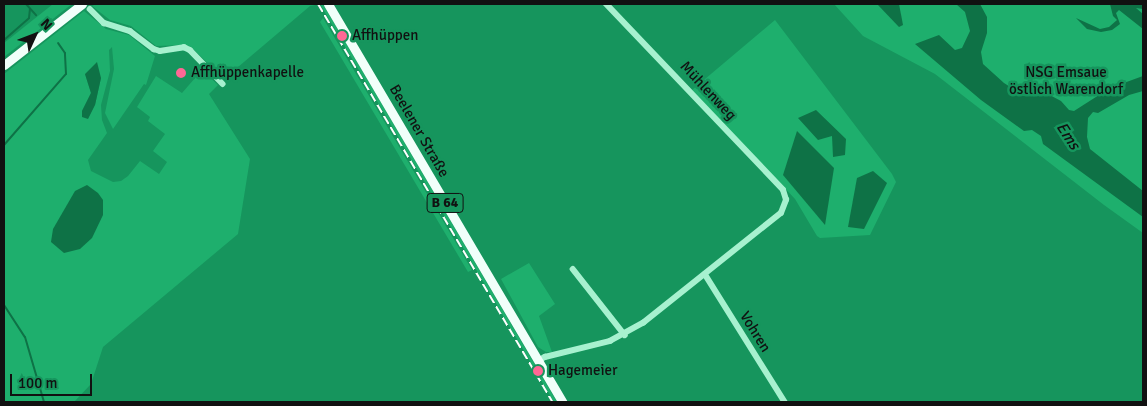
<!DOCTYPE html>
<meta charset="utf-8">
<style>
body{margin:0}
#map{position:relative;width:1147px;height:406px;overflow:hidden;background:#16955d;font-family:Signika,sans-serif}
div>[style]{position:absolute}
.green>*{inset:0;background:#1eaf6d}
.water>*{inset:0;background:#0e7246}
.stream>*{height:2px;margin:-1px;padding:0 1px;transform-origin:1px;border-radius:1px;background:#0e7246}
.minor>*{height:5.5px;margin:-2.75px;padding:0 2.75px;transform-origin:2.75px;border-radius:2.75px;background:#a7f1cf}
.primary>*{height:9px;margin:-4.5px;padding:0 4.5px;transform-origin:4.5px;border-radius:4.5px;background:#f1fffa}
.rail>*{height:2px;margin-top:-1px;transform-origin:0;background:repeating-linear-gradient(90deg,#fff 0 9px,transparent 0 13px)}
.dots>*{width:14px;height:14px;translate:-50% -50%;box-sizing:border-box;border:2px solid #16955d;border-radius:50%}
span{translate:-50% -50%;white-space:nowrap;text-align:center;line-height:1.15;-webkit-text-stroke:5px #16955d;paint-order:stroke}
.shield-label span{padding:1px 4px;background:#16955d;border:1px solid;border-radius:4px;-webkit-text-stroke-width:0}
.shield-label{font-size:14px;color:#111;font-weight:700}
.poi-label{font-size:15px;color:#111}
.left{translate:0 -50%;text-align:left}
.park-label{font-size:15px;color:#111}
.street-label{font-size:15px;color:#111}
.water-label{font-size:16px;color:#111;font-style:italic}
.frame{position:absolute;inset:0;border:5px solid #111;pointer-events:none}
.north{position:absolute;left:10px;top:10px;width:50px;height:50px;-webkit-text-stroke:4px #16955d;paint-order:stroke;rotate:47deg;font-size:14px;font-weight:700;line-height:20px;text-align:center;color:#111}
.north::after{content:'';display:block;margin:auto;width:18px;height:22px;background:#111;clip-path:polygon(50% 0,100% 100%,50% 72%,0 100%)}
.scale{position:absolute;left:10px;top:374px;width:82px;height:22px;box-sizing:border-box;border:2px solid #111;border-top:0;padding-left:6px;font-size:15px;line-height:18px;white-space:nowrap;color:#111;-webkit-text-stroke:4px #16955d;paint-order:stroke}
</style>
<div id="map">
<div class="green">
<i style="clip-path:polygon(53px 4px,72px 4px,4px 57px,4px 43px)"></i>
<i style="clip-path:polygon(96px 4px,315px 4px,316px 5px,310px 6px,224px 79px,191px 47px,186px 45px,156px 46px,131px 26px,110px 20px,92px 6px)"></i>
<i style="clip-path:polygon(320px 4px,323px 4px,557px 402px,554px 402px)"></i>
<i style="clip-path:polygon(834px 4px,1143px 4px,1143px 233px,1104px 205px,935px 74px,863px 36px)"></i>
<i style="clip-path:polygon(evenodd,84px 11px,106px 29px,129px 35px,155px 56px,146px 85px,144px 84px,113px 129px,105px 113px,114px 69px,112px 47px,109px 50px,110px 71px,101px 105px,102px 120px,107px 133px,88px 160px,91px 171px,113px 182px,121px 181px,128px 176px,140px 161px,159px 174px,167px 162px,153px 151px,165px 134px,148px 121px,150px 117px,137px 107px,156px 76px,182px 93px,202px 70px,218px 85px,209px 94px,250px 159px,238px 234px,103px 347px,91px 384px,74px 402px,4px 402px,4px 74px,84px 11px,85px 74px,101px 78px,95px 105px,82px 111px,91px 93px,85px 74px)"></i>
<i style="clip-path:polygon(323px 18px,472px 270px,468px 272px,320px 22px)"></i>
<i style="clip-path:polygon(775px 20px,892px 174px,896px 182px,870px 235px,820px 238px,817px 236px,795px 199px,692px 90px)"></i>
<i style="clip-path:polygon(529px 263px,555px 304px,539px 316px,552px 352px,546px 352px,538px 347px,501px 279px)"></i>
</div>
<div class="water">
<i style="clip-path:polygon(877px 4px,899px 4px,903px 25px,899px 27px)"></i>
<i style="clip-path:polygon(956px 4px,980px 4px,987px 17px,987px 33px,981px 52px,983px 64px,1004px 83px,1024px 96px,1044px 92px,1061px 101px,1069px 110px,1074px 111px,1110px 88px,1143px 76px,1143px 91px,1129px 95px,1098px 113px,1093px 112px,1088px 118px,1087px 137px,1090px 149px,1143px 191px,1143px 217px,1043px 144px,1041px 136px,1032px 130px,1024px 131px,981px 100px,915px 44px,939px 35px,955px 50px,962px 48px,970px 31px,965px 12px)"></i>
<i style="clip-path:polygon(1110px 4px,1143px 4px,1143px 9px,1136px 8px,1143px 14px,1143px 29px,1119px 10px,1116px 13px,1120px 24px,1112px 30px,1101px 32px,1087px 29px,1076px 18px,1100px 29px,1109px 27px,1117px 20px,1113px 16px)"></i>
<i style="clip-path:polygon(97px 62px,101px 78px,95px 105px,88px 119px,82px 117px,82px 111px,91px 93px,85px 74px)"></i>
<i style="clip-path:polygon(816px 110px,846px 139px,845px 155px,833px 157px,832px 136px,818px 140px,798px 118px)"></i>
<i style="clip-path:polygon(797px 131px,834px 168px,825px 225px,783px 175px)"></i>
<i style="clip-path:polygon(873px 171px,887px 183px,864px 229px,848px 227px,857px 178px)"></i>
<i style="clip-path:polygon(87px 185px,98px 193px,103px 200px,103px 215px,92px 238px,80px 249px,64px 253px,51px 242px,53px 229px,75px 191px)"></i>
</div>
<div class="stream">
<i style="left:26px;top:4px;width:15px;rotate:48deg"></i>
<i style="left:4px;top:40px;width:33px;rotate:-41deg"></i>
<i style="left:29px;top:18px;width:9px;rotate:-84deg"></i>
<i style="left:4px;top:145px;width:94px;rotate:-48.9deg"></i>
<i style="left:66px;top:74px;width:21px;rotate:-93deg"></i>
<i style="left:65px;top:53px;width:12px;rotate:-125deg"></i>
<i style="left:4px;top:305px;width:38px;rotate:57deg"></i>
<i style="left:25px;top:337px;width:68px;rotate:73.7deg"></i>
</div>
<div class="minor">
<i style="left:90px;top:9px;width:20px;rotate:45deg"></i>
<i style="left:104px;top:23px;width:27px;rotate:17deg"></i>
<i style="left:130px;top:31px;width:30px;rotate:37deg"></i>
<i style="left:154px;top:49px;width:6px;rotate:18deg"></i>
<i style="left:160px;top:51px;width:24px;rotate:-9deg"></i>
<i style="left:184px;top:47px;width:7px;rotate:27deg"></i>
<i style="left:190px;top:50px;width:47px;rotate:45.9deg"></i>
<i style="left:573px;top:269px;width:84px;rotate:51.8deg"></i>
<i style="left:705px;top:274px;width:151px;rotate:58deg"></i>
<i style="left:538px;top:361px;width:8px;rotate:-30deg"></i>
<i style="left:545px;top:357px;width:67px;rotate:-13.8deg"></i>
<i style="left:610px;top:341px;width:38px;rotate:-29deg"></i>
<i style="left:643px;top:323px;width:176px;rotate:-38.6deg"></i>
<i style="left:781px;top:213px;width:14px;rotate:-69deg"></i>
<i style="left:786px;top:200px;width:10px;rotate:-107deg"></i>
<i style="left:783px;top:190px;width:257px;rotate:-133.6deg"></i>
</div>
<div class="primary">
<i style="left:328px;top:4px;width:462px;rotate:59.5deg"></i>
<i style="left:4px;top:65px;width:99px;rotate:-38deg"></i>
</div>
<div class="rail">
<i style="left:318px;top:4px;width:462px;rotate:59.5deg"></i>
</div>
<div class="dots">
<i style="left:342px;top:36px;background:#ff6795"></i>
<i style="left:181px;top:73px;background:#ff6795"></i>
<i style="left:538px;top:371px;background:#ff6795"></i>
</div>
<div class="shield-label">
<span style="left:445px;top:203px">B 64</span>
</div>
<div class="poi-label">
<span class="left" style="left:352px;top:36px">Affhüppen</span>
<span class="left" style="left:191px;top:73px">Affhüppenkapelle</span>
<span class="left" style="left:548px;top:371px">Hagemeier</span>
</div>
<div class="park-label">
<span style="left:1066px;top:81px">NSG Emsaue<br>östlich Warendorf</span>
</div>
<div class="street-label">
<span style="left:708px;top:91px;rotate:47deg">Mühlenweg</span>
<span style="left:419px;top:131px;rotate:60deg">Beelener Straße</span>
<span style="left:755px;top:332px;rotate:58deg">Vohren</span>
</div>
<div class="water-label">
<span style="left:1068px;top:136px;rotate:57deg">Ems</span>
</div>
<div class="frame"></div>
<div class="north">N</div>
<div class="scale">100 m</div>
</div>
